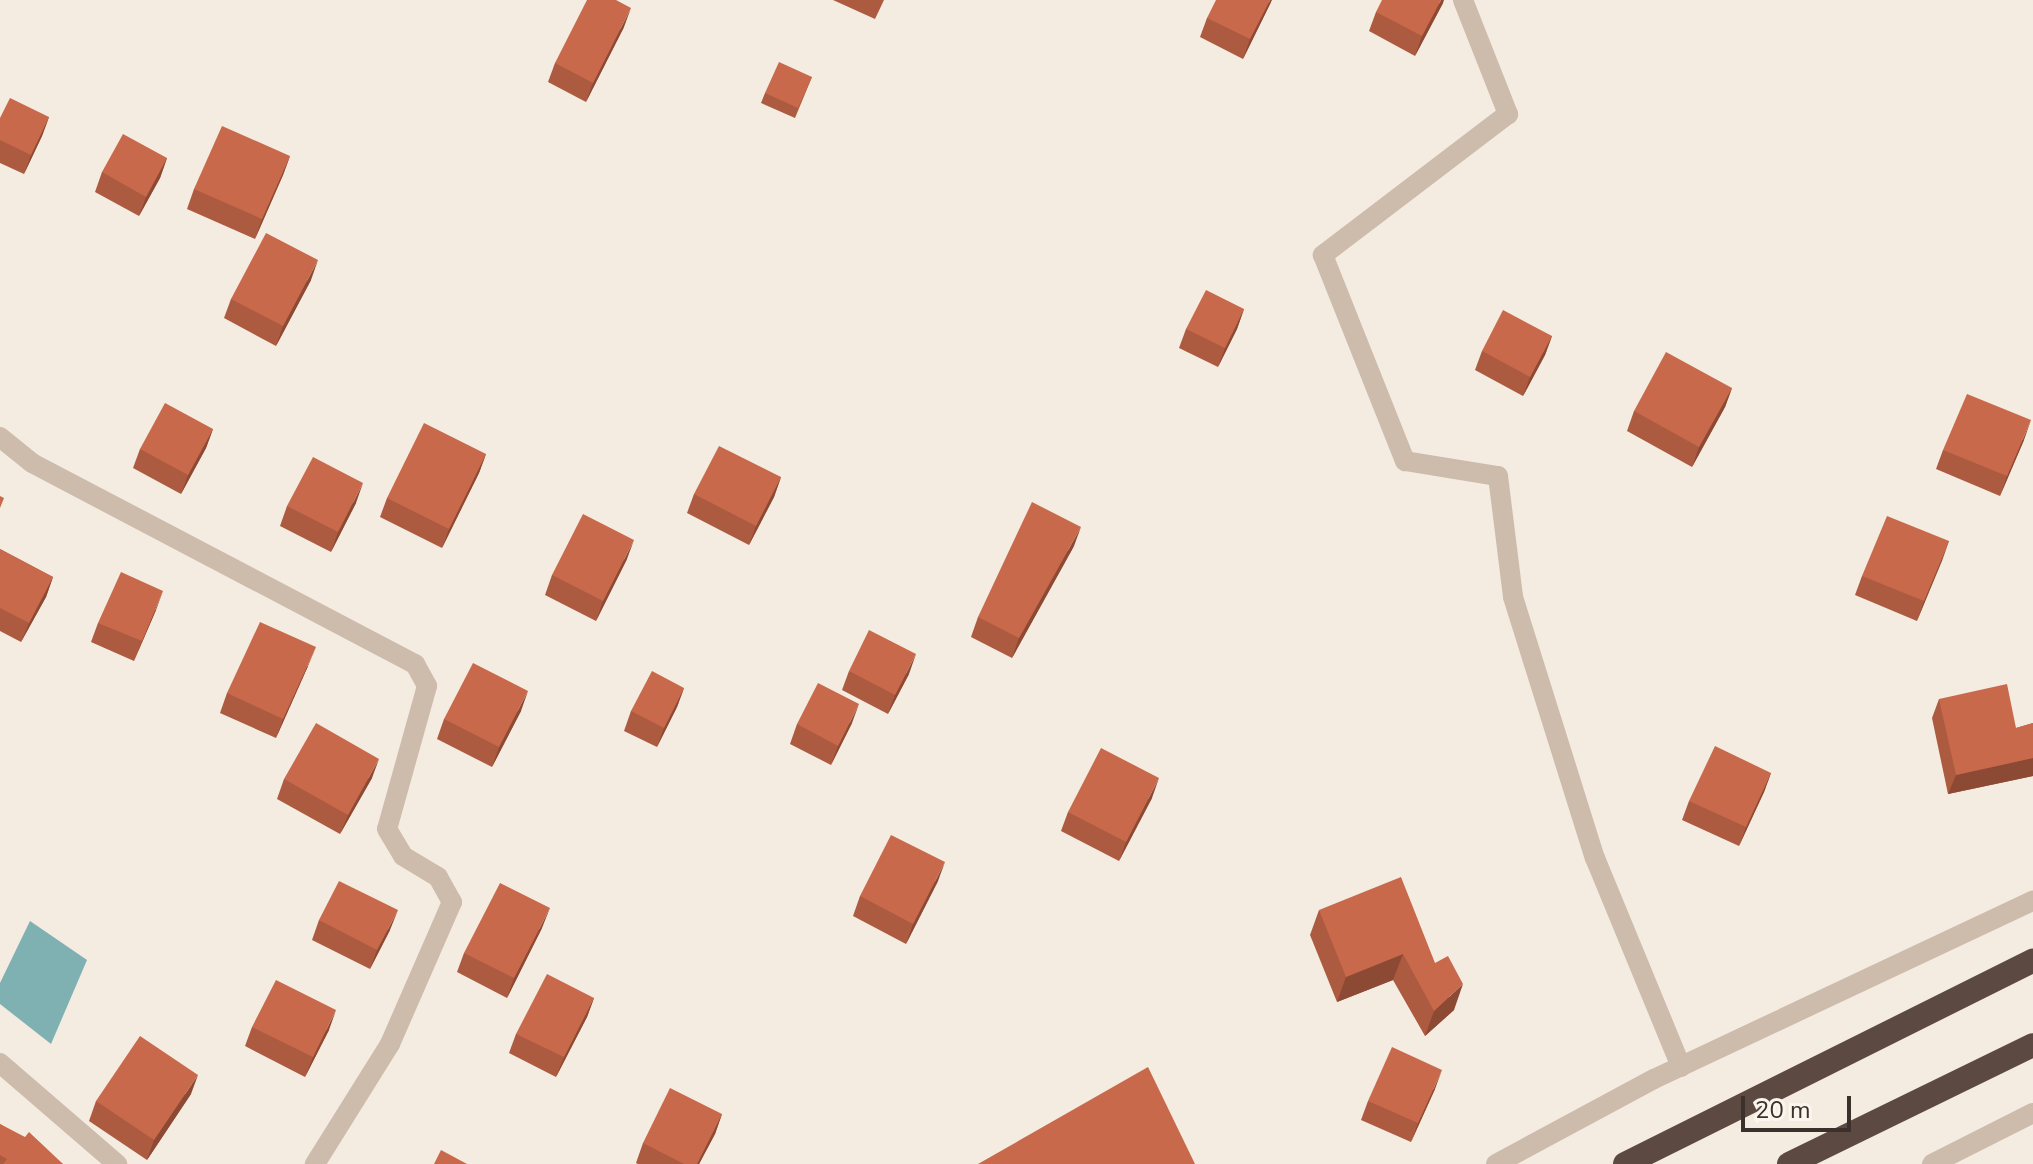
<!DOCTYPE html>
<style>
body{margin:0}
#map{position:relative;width:2033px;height:1164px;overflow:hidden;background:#f4ebe1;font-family:"Nunito Sans",sans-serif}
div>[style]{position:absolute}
.water>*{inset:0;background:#7fb0b2}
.minor>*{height:20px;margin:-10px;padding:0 10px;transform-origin:10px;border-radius:10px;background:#cdbbac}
.highway>*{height:24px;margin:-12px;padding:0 12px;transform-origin:12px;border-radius:12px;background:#5c4a42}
.wall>*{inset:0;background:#ac5a40}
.shaded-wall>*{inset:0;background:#8c4a34}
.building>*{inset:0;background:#c8694b}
span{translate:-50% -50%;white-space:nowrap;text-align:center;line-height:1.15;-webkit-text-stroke:8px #fbf5ee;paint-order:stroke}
.scale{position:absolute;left:1741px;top:1096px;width:110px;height:36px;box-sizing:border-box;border:4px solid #3b302b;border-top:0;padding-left:10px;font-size:24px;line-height:28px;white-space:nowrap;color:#3b302b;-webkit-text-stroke:6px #fbf5ee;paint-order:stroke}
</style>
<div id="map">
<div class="water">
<i style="clip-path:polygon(30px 921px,87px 960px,51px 1044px,0 1004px,0 983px)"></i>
</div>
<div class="minor">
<i style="left:1463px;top:0;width:123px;rotate:68.5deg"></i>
<i style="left:1508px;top:114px;width:233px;rotate:142.7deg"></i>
<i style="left:1323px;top:255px;width:222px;rotate:68.3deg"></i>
<i style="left:1405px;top:461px;width:94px;rotate:9.2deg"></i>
<i style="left:1498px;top:476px;width:122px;rotate:82.9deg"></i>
<i style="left:1513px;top:597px;width:274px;rotate:72.6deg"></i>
<i style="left:1595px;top:858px;width:226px;rotate:67.6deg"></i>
<i style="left:0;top:437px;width:41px;rotate:39.1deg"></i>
<i style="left:32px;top:463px;width:433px;rotate:27.7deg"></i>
<i style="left:415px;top:664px;width:25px;rotate:61deg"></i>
<i style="left:427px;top:686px;width:148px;rotate:105.6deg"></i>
<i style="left:387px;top:829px;width:31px;rotate:59deg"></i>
<i style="left:403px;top:856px;width:41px;rotate:31deg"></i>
<i style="left:438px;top:877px;width:29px;rotate:61deg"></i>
<i style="left:452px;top:902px;width:155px;rotate:113.6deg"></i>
<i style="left:390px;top:1044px;width:142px;rotate:122deg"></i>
<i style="left:0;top:1063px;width:155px;rotate:40.8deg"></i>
<i style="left:1496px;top:1164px;width:179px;rotate:-28.3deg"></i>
<i style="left:1654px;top:1079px;width:419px;rotate:-25.2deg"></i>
<i style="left:1932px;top:1164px;width:113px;rotate:-26.8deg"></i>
</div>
<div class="highway">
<i style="left:1625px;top:1164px;width:456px;rotate:-26.5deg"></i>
<i style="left:1789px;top:1164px;width:271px;rotate:-26deg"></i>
</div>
<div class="wall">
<i style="clip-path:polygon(833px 0,884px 0,875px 19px)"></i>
<i style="clip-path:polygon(1271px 2px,1243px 59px,1200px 37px,1207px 18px)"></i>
<i style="clip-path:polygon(1443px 3px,1415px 56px,1369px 31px,1376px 12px)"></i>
<i style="clip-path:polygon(624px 27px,586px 102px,548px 82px,555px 63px)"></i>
<i style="clip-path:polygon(812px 77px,795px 118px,761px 103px,765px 93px)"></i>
<i style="clip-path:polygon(49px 117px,42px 136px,24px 174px,0 163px,0 118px)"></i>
<i style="clip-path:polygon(290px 156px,283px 175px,255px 239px,187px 209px,194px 189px)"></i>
<i style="clip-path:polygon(167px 158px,160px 178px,139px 216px,95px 192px,102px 172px)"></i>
<i style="clip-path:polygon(311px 280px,276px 346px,224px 318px,231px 299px)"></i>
<i style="clip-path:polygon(1244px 309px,1237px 329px,1218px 367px,1179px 348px,1186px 329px)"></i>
<i style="clip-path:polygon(1552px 336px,1545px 355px,1523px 396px,1475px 370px,1482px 351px)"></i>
<i style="clip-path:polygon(1732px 388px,1725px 407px,1692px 467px,1627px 431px,1634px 411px)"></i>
<i style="clip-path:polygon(213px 429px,206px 448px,181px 494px,133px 468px,140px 449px)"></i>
<i style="clip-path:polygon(2024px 440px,2000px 496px,1936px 469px,1943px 450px)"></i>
<i style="clip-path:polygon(486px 454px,479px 473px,442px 548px,380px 517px,387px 498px)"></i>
<i style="clip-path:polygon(781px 477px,774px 497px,749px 545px,687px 513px,694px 494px)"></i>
<i style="clip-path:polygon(356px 503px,331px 552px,280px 526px,287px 506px)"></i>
<i style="clip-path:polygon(1949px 541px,1917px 621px,1855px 595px,1862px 576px)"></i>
<i style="clip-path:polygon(1074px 546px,1012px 658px,971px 637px,978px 617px)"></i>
<i style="clip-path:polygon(0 549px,53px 577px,46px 597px,21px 642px,0 631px)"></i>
<i style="clip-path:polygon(627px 559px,596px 621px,545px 595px,552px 575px)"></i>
<i style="clip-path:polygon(156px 610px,134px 661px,91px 642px,98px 623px)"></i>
<i style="clip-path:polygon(308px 666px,276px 738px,220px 713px,227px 693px)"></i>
<i style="clip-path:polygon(849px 671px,909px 674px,888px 714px,842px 690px)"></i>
<i style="clip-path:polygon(684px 688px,677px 707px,657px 747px,624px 731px,631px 711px)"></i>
<i style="clip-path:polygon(1939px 699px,2016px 728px,2033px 723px,2033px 776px,1948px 794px,1932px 718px)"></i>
<i style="clip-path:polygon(521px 711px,492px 767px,437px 739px,444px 719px)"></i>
<i style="clip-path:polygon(852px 723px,831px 765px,790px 744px,797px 724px)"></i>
<i style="clip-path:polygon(1771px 773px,1764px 792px,1739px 846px,1682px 820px,1689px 801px)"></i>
<i style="clip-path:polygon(372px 778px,340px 834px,277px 799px,284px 779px)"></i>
<i style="clip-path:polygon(1152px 798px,1119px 861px,1061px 831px,1068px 812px)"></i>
<i style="clip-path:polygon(938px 881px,906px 944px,853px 916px,860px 896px)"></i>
<i style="clip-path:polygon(1319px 910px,1435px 963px,1454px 1010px,1425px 1036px,1393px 980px,1337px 1002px,1310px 935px)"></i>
<i style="clip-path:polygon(319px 920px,390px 930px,370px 969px,312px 940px)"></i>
<i style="clip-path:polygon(542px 928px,507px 998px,457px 972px,464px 953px)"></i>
<i style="clip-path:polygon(594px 998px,587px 1017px,556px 1077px,509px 1053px,516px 1034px)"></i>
<i style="clip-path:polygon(252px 1027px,329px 1030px,305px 1077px,245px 1046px)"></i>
<i style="clip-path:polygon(1435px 1089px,1411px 1142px,1361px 1120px,1368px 1101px)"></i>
<i style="clip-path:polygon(191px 1094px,147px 1160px,89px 1121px,96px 1101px)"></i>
<i style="clip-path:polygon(722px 1114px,715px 1134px,699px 1164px,638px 1164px,636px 1163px,643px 1143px)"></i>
<i style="clip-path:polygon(0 1124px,63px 1164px,0 1164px)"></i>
</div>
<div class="shaded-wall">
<i style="clip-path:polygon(1270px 0,1272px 0,1243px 59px,1250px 39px)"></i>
<i style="clip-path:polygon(1441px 0,1444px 0,1443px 3px,1415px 56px,1422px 36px)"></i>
<i style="clip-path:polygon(631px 8px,624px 27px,586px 102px,593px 83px)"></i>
<i style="clip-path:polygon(49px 117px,42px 136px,24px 174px,31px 155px)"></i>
<i style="clip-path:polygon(290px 156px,283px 175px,255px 239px,262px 219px)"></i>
<i style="clip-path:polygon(167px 158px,160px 178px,139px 216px,146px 197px)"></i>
<i style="clip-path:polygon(318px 260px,311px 280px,276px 346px,283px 326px)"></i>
<i style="clip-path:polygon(1244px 309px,1237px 329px,1218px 367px,1225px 348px)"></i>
<i style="clip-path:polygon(1552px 336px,1545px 355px,1523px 396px,1530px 377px)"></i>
<i style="clip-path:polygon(1732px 388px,1725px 407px,1692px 467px,1699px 447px)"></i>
<i style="clip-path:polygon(2031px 420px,2024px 440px,2000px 496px,2007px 476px)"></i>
<i style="clip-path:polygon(213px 429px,206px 448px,181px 494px,188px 475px)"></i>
<i style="clip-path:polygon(486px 454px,479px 473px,442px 548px,449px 529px)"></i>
<i style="clip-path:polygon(781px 477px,774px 497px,749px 545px,756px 526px)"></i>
<i style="clip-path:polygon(363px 483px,356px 503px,331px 552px,338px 532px)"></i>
<i style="clip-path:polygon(1081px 527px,1074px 546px,1012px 658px,1019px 638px)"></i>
<i style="clip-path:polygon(634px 540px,627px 559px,596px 621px,603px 601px)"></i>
<i style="clip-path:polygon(1949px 541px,1942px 561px,1917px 621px,1924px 601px)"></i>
<i style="clip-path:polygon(53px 577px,46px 597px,21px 642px,29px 623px)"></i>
<i style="clip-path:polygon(163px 591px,156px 610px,134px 661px,142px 641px)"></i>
<i style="clip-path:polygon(316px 647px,308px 666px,276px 738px,283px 719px)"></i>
<i style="clip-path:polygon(916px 654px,909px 674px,888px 714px,895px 695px)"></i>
<i style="clip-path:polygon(684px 688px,677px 707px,657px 747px,664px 728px)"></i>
<i style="clip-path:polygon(528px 691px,521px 711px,492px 767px,499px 747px)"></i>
<i style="clip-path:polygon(859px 704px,852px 723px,831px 765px,838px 746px)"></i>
<i style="clip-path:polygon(2033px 758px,2033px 776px,1948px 794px,1956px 775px)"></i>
<i style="clip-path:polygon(379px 759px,372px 778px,340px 834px,348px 815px)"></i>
<i style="clip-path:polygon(1771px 773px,1764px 792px,1739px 846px,1746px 827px)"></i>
<i style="clip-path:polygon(1159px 778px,1152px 798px,1119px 861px,1126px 842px)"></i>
<i style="clip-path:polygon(945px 862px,938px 881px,906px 944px,913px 924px)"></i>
<i style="clip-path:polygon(550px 908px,542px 928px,507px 998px,514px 978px)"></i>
<i style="clip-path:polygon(398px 910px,390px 930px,370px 969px,377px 950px)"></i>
<i style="clip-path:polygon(1403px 954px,1393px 980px,1337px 1002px,1346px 977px)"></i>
<i style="clip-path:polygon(1463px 984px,1454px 1010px,1425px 1036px,1434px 1011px)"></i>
<i style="clip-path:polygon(594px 998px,587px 1017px,556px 1077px,564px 1057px)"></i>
<i style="clip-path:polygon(336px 1010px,329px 1030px,305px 1077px,313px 1057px)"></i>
<i style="clip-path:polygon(1442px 1070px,1435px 1089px,1411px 1142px,1418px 1123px)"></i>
<i style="clip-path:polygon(198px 1075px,191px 1094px,147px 1160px,154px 1140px)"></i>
<i style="clip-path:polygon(722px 1114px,715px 1134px,699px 1164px,697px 1164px)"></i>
</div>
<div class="building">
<i style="clip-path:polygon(587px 0,616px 0,631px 8px,593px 83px,555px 63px)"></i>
<i style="clip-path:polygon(1216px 0,1270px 0,1250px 39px,1207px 18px)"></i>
<i style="clip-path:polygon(1382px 0,1441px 0,1422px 36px,1376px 12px)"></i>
<i style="clip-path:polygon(779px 62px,812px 77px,798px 108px,765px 93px)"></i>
<i style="clip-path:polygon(10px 98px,49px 117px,31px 155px,0 140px,0 118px)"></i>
<i style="clip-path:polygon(222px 126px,290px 156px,262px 219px,194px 189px)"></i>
<i style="clip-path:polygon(123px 134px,167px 158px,146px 197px,102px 172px)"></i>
<i style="clip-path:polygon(266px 233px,318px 260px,283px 326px,231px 299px)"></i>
<i style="clip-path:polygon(1206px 290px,1244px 309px,1225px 348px,1186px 329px)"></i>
<i style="clip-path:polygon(1503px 310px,1552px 336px,1530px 377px,1482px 351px)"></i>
<i style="clip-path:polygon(1666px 352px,1732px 388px,1699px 447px,1634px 411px)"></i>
<i style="clip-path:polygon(1967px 394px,2031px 420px,2007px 476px,1943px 450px)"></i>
<i style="clip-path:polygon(165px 403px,213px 429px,188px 475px,140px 449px)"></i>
<i style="clip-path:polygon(424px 423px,486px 454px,449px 529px,387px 498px)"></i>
<i style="clip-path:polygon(719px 446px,781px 477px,756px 526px,694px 494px)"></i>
<i style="clip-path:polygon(313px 457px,363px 483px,338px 532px,287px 506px)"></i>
<i style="clip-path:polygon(0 496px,4px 498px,0 508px)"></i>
<i style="clip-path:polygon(1032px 502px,1081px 527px,1019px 638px,978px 617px)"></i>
<i style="clip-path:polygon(583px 514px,634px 540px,603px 601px,552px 575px)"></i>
<i style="clip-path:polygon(1887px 516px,1949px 541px,1924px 601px,1862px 576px)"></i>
<i style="clip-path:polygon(0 549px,53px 577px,29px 623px,0 608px)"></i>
<i style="clip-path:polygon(121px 572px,163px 591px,142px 641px,98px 623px)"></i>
<i style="clip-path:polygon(260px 622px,316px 647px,283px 719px,227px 693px)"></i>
<i style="clip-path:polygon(869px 630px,916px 654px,895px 695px,849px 671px)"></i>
<i style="clip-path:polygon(473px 663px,528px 691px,499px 747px,444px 719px)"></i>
<i style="clip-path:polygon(652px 671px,684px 688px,664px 728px,631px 711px)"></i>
<i style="clip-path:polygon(818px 683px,859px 704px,838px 746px,797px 724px)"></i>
<i style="clip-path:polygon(2007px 684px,2016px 728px,2033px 723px,2033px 758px,1956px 775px,1939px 699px)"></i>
<i style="clip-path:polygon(316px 723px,379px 759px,348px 815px,284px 779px)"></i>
<i style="clip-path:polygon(1715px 746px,1771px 773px,1746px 827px,1689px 801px)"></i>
<i style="clip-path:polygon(1101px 748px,1159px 778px,1126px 842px,1068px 812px)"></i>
<i style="clip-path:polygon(891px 835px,945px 862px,913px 924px,860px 896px)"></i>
<i style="clip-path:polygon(1401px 877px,1435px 963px,1448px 956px,1463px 984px,1434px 1011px,1403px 954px,1346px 977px,1319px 910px)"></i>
<i style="clip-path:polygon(339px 881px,398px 910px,377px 950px,319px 920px)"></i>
<i style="clip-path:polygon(500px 883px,550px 908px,514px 978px,464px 953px)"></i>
<i style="clip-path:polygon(547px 974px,594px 998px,564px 1057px,516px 1034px)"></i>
<i style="clip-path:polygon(276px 980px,336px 1010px,313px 1057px,252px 1027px)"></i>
<i style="clip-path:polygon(140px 1036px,198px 1075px,154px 1140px,96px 1101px)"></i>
<i style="clip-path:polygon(1392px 1047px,1442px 1070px,1418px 1123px,1368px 1101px)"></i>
<i style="clip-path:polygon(1148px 1067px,1195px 1164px,978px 1164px)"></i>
<i style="clip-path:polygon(670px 1088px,722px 1114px,697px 1164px,684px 1164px,643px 1143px)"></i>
<i style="clip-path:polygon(0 1124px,25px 1137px,29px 1132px,63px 1164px,3px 1164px,7px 1159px,0 1155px)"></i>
<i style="clip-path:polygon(441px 1150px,467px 1164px,434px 1164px)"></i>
</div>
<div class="scale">20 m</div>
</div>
